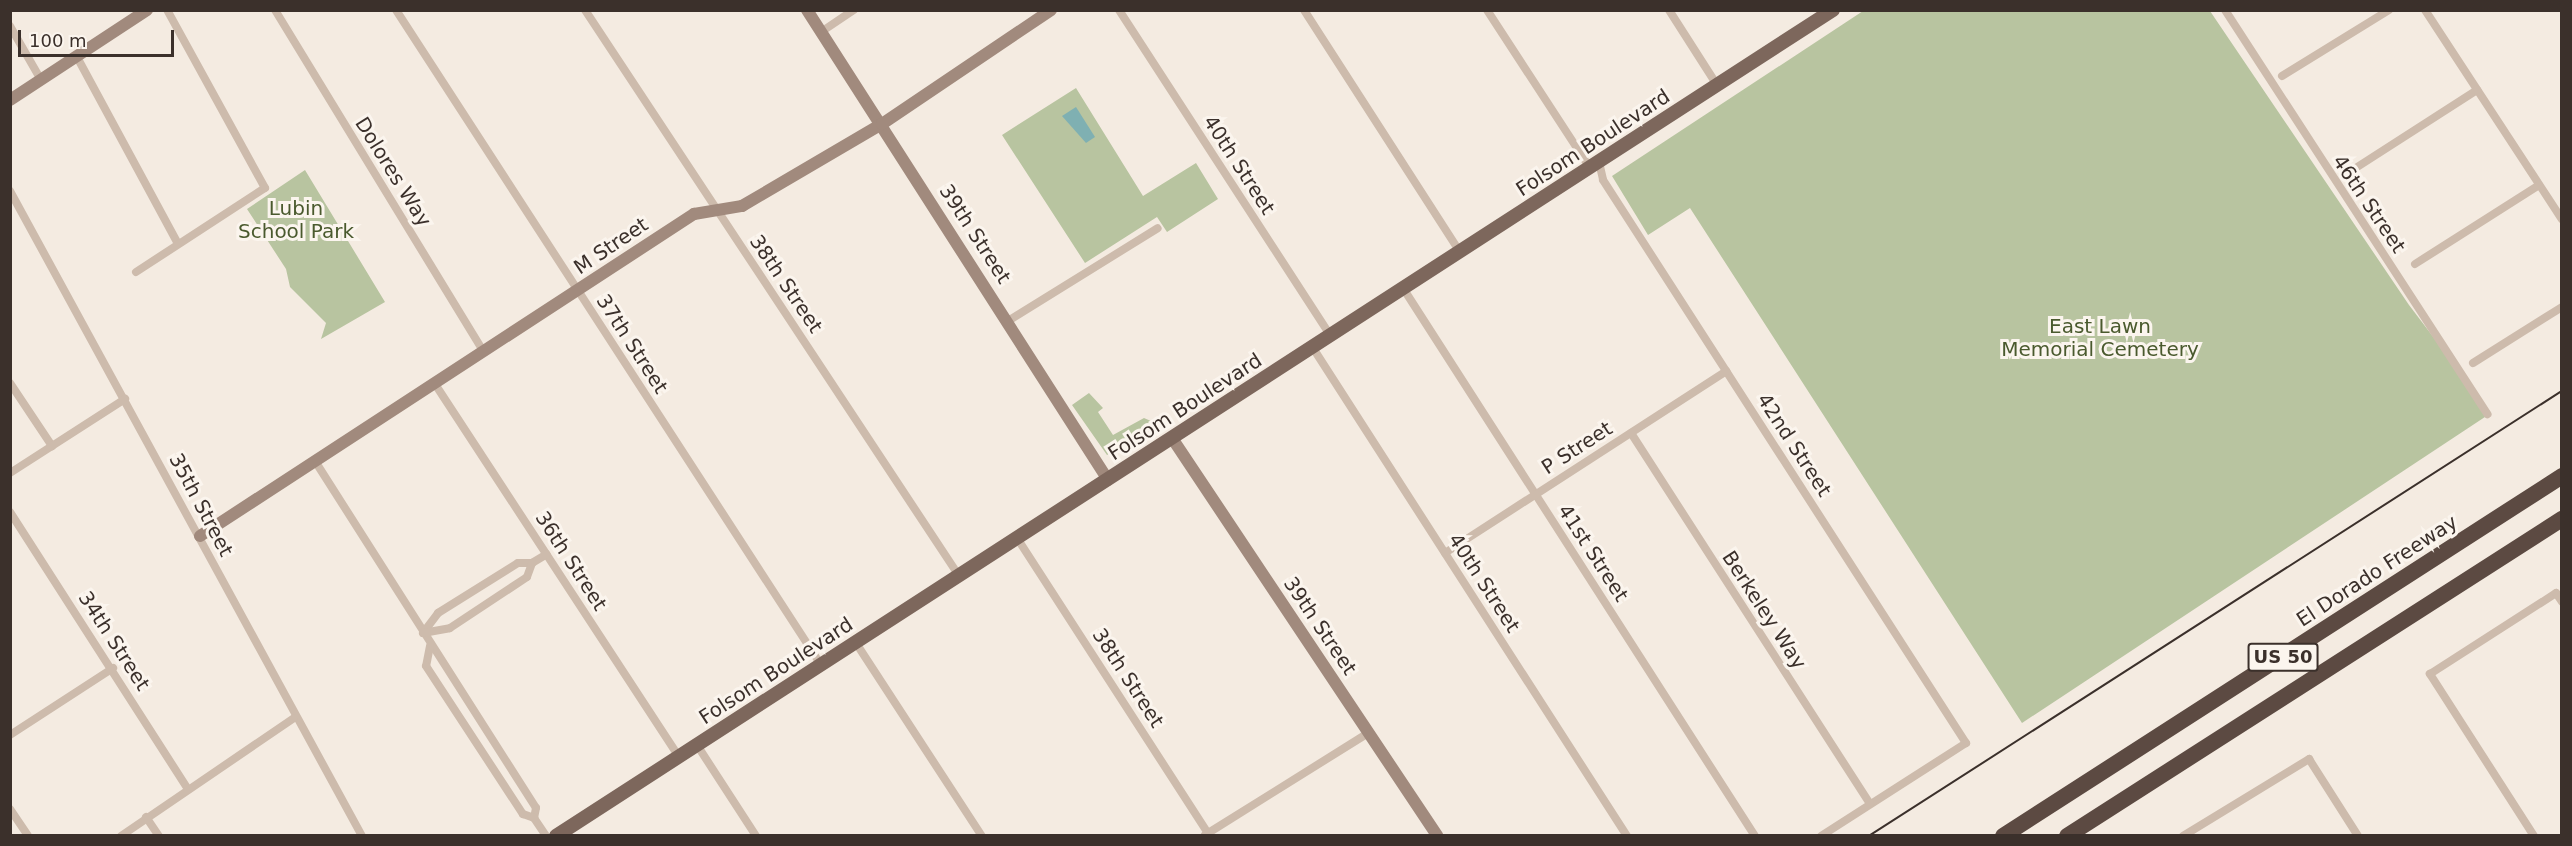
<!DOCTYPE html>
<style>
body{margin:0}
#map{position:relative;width:2572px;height:846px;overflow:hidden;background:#f4ebe1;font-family:"DejaVu Sans",sans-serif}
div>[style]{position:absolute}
.green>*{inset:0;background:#b8c4a0}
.water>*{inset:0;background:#7fb0b2}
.street>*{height:8px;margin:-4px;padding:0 4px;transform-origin:4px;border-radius:4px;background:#cdbbac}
.secondary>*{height:12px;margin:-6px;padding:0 6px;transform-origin:6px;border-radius:6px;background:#a18a7d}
.primary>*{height:14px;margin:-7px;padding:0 7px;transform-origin:7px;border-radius:7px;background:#7d675c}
.highway>*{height:16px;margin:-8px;padding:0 8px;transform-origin:8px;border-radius:8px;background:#5c4a42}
.tram>*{height:1.5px;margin:-0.75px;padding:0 0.75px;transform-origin:0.75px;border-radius:0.75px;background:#3b302b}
span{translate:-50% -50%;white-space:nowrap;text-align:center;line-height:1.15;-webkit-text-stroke:6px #fbf5ee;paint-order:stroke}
.shield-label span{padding:2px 4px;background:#fbf5ee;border:2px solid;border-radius:4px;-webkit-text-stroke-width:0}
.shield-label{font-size:18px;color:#3b302b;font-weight:700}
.street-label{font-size:20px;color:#3b302b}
.park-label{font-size:20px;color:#4a5a2e}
.frame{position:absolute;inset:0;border:12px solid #3b302b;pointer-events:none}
.scale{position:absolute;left:18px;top:30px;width:156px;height:27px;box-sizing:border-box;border:3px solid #3b302b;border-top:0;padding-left:8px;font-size:18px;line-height:21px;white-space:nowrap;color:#3b302b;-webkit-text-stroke:4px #fbf5ee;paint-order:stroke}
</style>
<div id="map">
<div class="green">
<i style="clip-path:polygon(1863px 11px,2210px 11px,2409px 305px,2491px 413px,2022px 723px,1690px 208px,1648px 235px,1612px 176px)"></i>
<i style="clip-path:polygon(1076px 88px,1143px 196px,1196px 163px,1218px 199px,1167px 232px,1157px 217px,1085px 263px,1002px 135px)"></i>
<i style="clip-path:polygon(305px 170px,385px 302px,321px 339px,326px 323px,290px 287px,286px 269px,247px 209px)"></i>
<i style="clip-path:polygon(1089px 393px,1103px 408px,1098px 412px,1113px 435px,1144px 418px,1160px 425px,1107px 455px,1072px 405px)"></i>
</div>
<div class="water">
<i style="clip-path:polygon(1076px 107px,1095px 137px,1086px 143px,1062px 116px)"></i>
</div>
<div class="street">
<i style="left:275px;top:10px;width:401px;rotate:58.6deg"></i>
<i style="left:396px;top:10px;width:781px;rotate:57.02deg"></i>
<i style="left:585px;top:10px;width:678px;rotate:56.54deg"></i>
<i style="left:1119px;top:10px;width:390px;rotate:57deg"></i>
<i style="left:1304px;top:10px;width:288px;rotate:57.2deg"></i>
<i style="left:1487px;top:10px;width:189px;rotate:56.9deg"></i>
<i style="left:1669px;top:10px;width:89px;rotate:57.4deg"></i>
<i style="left:2225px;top:10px;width:482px;rotate:57deg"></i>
<i style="left:2425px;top:10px;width:250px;rotate:56.8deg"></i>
<i style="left:10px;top:26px;width:62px;rotate:60.1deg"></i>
<i style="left:821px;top:32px;width:40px;rotate:-34deg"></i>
<i style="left:77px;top:57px;width:210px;rotate:61.6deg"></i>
<i style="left:2282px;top:76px;width:126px;rotate:-31.7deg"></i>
<i style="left:1599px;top:162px;width:18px;rotate:77deg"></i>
<i style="left:1603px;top:180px;width:670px;rotate:57.19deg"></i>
<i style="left:1966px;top:743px;width:172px;rotate:147.3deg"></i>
<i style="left:2351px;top:171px;width:150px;rotate:-32.7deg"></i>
<i style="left:10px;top:191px;width:735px;rotate:61.38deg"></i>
<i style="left:2415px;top:264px;width:147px;rotate:-32.5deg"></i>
<i style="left:136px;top:272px;width:154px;rotate:-33.1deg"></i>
<i style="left:265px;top:188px;width:203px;rotate:-118.8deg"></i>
<i style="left:1403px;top:288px;width:651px;rotate:57.29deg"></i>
<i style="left:1008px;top:321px;width:176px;rotate:-31.8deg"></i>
<i style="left:1313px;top:348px;width:580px;rotate:57.24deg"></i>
<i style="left:2473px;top:363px;width:105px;rotate:-32.2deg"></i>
<i style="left:10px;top:383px;width:76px;rotate:56.3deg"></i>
<i style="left:435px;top:384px;width:446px;rotate:56.8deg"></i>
<i style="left:1631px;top:433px;width:441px;rotate:57.2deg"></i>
<i style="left:315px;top:461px;width:411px;rotate:57.5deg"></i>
<i style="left:536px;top:808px;width:10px;rotate:101deg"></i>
<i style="left:10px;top:473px;width:137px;rotate:-32.8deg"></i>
<i style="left:10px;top:512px;width:329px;rotate:57.3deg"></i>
<i style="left:1017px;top:538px;width:355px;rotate:57.1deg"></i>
<i style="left:1445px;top:553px;width:335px;rotate:-32.9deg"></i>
<i style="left:423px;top:633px;width:25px;rotate:-53deg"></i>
<i style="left:438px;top:613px;width:94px;rotate:-32deg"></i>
<i style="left:518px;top:563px;width:14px"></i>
<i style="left:532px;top:563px;width:17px;rotate:-31deg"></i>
<i style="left:423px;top:633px;width:27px;rotate:-10deg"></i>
<i style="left:450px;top:628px;width:92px;rotate:-33.5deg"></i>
<i style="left:527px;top:577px;width:15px;rotate:-70deg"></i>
<i style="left:856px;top:643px;width:230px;rotate:56.9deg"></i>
<i style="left:430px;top:646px;width:20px;rotate:101deg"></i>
<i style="left:426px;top:666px;width:177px;rotate:56.8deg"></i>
<i style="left:523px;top:814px;width:12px;rotate:20deg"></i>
<i style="left:534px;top:818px;width:22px;rotate:56deg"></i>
<i style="left:10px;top:735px;width:123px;rotate:-33deg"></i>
<i style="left:697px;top:745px;width:108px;rotate:57deg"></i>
<i style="left:10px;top:809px;width:32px;rotate:56deg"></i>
<i style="left:146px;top:817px;width:23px;rotate:56deg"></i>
<i style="left:1205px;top:835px;width:192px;rotate:-32deg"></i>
<i style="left:121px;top:836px;width:209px;rotate:-34.3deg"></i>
<i style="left:2183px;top:836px;width:148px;rotate:-31.4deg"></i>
<i style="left:2309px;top:759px;width:91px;rotate:57.5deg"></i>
<i style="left:2534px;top:836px;width:193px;rotate:-122.7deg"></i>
<i style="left:2430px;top:674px;width:150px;rotate:-32.7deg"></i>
<i style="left:2556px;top:593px;width:11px;rotate:56deg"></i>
</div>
<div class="secondary">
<i style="left:807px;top:10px;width:558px;rotate:57.36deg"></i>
<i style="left:10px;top:100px;width:164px;rotate:-33.3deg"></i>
<i style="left:1172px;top:438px;width:478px;rotate:56.3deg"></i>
<i style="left:200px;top:536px;width:590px;rotate:-33.1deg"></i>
<i style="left:694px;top:214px;width:49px;rotate:-9.5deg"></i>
<i style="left:742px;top:206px;width:162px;rotate:-30.4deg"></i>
<i style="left:882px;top:124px;width:204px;rotate:-34deg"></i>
</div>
<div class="primary">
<i style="left:556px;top:836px;width:1521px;rotate:-32.9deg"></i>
</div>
<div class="highway">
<i style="left:2003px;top:836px;width:665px;rotate:-32.78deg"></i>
<i style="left:2067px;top:836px;width:588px;rotate:-32.64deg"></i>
</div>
<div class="tram">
<i style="left:1869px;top:836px;width:824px;rotate:-32.71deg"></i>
</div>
<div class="shield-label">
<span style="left:2283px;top:657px">US 50</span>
</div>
<div class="street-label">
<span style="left:1593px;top:143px;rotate:-33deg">Folsom Boulevard</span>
<span style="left:1239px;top:165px;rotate:57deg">40th Street</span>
<span style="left:393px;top:172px;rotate:58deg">Dolores Way</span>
<span style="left:2369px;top:204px;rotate:56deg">46th Street</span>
<span style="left:975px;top:234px;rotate:57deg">39th Street</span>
<span style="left:611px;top:246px;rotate:-34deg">M Street</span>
<span style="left:786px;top:284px;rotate:56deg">38th Street</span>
<span style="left:632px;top:344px;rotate:57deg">37th Street</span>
<span style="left:1185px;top:407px;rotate:-33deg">Folsom Boulevard</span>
<span style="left:1794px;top:445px;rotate:57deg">42nd Street</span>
<span style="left:1577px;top:448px;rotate:-33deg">P Street</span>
<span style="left:201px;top:505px;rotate:62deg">35th Street</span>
<span style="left:1593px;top:553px;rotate:57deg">41st Street</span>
<span style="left:571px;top:561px;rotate:57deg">36th Street</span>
<span style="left:2377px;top:571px;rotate:-33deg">El Dorado Freeway</span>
<span style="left:1484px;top:583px;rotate:57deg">40th Street</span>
<span style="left:1764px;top:610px;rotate:57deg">Berkeley Way</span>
<span style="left:1320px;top:626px;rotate:56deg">39th Street</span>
<span style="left:114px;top:641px;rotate:57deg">34th Street</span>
<span style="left:776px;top:671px;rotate:-33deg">Folsom Boulevard</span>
<span style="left:1128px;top:678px;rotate:57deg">38th Street</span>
</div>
<div class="park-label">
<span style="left:296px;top:220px">Lubin<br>School Park</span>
<span style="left:2100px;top:338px">East Lawn<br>Memorial Cemetery</span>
</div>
<div class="frame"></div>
<div class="scale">100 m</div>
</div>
